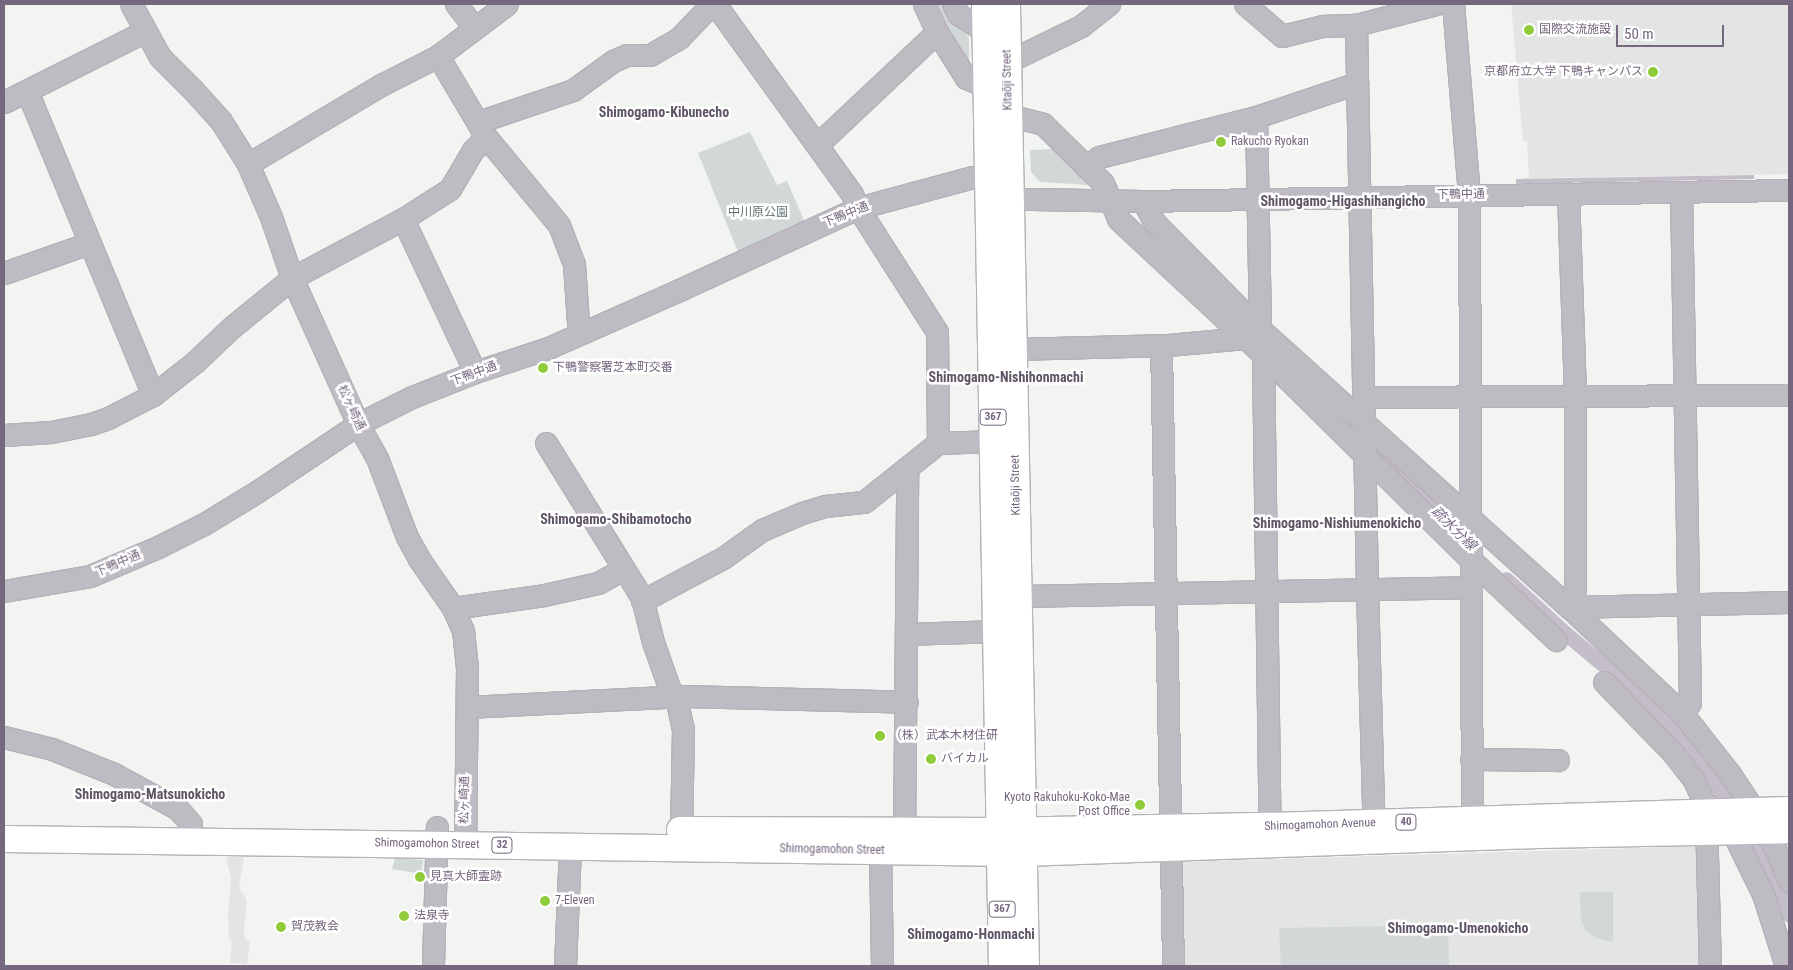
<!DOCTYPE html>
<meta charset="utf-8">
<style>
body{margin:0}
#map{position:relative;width:1793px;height:970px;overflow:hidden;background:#f1f4f1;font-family:"Roboto Condensed","Noto Sans JP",sans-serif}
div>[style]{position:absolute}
.built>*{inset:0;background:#e3e5e4}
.green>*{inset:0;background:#d1d8d7}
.water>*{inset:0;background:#c3beca}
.canal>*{height:15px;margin:-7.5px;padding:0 7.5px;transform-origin:7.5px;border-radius:7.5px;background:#c3beca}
.roads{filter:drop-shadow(1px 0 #b5b1b8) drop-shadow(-1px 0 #b5b1b8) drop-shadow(0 1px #b5b1b8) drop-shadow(0 -1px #b5b1b8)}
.minor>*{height:21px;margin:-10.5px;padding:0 10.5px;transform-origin:10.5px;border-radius:10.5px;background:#bfbbc2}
.major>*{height:26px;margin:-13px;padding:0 13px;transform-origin:13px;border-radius:13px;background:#fff}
.highway>*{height:28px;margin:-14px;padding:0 14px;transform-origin:14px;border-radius:14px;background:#fff}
.dots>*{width:14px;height:14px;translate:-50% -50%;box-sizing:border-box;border:2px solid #fff;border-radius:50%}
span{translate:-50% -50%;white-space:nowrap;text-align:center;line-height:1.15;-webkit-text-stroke:5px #fff;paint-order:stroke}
.shield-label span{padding:1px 4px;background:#fff;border:1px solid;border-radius:4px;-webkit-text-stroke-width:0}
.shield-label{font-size:11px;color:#75677e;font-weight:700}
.poi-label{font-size:12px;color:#75677e}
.left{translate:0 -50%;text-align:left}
.right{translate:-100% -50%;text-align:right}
.street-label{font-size:12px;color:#75677e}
.park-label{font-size:12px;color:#657676}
.neighbourhood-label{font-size:14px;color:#5e5464;font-weight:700}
.water-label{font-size:14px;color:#796d89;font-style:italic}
.frame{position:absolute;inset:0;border:5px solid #75677e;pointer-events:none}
.scale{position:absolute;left:1616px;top:25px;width:108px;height:22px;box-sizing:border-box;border:2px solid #75677e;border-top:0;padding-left:6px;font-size:15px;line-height:18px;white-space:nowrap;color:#75677e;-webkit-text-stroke:4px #fff;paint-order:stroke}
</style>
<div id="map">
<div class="built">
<i style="clip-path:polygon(1511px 4px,1789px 4px,1789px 174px,1529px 178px,1527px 141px,1523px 141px)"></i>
<i style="clip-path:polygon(1701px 846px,1704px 966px,1182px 966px,1177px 862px)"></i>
<i style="clip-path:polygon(226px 857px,244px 857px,239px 888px,247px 900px,244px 930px,245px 939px,250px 940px,247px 964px,230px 963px,232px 940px,229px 940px,228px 917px,231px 878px)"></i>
</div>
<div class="green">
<i style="clip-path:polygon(931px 4px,945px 4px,969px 38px,969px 62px)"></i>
<i style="clip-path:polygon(750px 132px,777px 185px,787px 181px,807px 227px,738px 252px,698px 153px)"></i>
<i style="clip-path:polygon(1053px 149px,1089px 183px,1088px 185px,1040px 182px,1031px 172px,1030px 150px)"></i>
<i style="clip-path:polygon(395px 858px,423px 860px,422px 874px,392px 869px)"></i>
<i style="clip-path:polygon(1580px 892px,1613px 892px,1613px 942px,1599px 939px,1586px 931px,1581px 920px)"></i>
<i style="clip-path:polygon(1448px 925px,1449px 966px,1281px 966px,1279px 928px)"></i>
</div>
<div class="water">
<i style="clip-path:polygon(1754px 175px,1754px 179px,1516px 184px,1516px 179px)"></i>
</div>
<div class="canal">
<i style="left:1334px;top:409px;width:159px;rotate:44.7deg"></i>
<i style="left:1506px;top:579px;width:79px;rotate:42.4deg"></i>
<i style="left:1564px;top:632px;width:120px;rotate:39.9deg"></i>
<i style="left:1656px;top:709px;width:74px;rotate:49.4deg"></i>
<i style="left:1704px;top:765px;width:35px;rotate:57deg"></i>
<i style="left:1757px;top:846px;width:28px;rotate:58deg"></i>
<i style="left:1772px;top:870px;width:48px;rotate:69.3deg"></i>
</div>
<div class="roads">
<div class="minor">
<i style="left:131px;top:4px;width:60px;rotate:61.3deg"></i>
<i style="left:160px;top:57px;width:47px;rotate:45deg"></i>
<i style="left:193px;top:90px;width:42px;rotate:47.9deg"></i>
<i style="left:221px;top:121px;width:51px;rotate:57.9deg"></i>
<i style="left:248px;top:164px;width:58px;rotate:66.5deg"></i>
<i style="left:271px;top:217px;width:65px;rotate:71deg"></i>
<i style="left:292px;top:278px;width:160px;rotate:65.7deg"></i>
<i style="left:358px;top:424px;width:39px;rotate:61deg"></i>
<i style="left:377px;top:458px;width:85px;rotate:69.2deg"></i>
<i style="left:407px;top:537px;width:25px;rotate:61deg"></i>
<i style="left:419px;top:559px;width:60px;rotate:55.2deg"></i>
<i style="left:453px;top:608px;width:24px;rotate:66deg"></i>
<i style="left:463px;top:630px;width:37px;rotate:84deg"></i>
<i style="left:467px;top:667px;width:177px;rotate:90.6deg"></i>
<i style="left:456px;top:4px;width:29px;rotate:52deg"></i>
<i style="left:715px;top:4px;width:234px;rotate:54.2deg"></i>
<i style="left:852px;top:194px;width:15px;rotate:67deg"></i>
<i style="left:858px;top:208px;width:147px;rotate:57.5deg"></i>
<i style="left:937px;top:332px;width:111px;rotate:89.5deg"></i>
<i style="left:924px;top:4px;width:31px;rotate:65deg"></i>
<i style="left:937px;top:32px;width:54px;rotate:57.8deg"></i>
<i style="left:966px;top:78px;width:24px;rotate:22deg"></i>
<i style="left:953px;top:4px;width:11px;rotate:63deg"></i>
<i style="left:958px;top:14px;width:35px;rotate:33deg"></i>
<i style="left:1245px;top:4px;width:49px;rotate:40.9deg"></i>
<i style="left:1282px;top:36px;width:41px;rotate:-14deg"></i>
<i style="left:1322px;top:26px;width:34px;rotate:-2deg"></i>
<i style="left:1356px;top:25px;width:564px;rotate:88.88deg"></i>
<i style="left:1367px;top:589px;width:249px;rotate:88.4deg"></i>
<i style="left:1453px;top:4px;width:192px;rotate:85.2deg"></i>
<i style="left:1469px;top:195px;width:640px;rotate:89.73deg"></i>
<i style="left:1356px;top:25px;width:83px;rotate:-14.7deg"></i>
<i style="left:438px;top:56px;width:94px;rotate:59.3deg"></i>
<i style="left:486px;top:137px;width:114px;rotate:50.3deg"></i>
<i style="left:559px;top:225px;width:42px;rotate:69deg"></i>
<i style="left:574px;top:264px;width:58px;rotate:86.1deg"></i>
<i style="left:578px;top:322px;width:11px;rotate:75deg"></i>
<i style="left:1007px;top:62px;width:82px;rotate:-25.9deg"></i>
<i style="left:1081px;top:26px;width:36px;rotate:-38deg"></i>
<i style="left:27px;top:91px;width:329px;rotate:67.5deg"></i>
<i style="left:4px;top:102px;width:158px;rotate:-26.7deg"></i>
<i style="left:1008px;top:115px;width:36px;rotate:14deg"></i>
<i style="left:1043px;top:124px;width:84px;rotate:44.5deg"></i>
<i style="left:1103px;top:183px;width:39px;rotate:67deg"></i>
<i style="left:1118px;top:219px;width:186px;rotate:43deg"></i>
<i style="left:1254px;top:346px;width:303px;rotate:44.6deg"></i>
<i style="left:1470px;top:559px;width:118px;rotate:43.3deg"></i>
<i style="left:1256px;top:117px;width:212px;rotate:88.9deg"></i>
<i style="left:1260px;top:329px;width:9px;rotate:111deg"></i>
<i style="left:478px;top:122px;width:100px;rotate:-18.6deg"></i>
<i style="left:573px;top:90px;width:49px;rotate:-35.9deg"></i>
<i style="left:613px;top:61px;width:15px;rotate:-23deg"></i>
<i style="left:627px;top:55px;width:23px"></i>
<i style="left:650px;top:55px;width:34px;rotate:-30deg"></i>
<i style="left:679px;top:38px;width:47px;rotate:-45.9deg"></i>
<i style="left:817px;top:145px;width:165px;rotate:-43.3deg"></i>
<i style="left:248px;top:164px;width:157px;rotate:-30.7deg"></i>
<i style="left:383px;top:84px;width:62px;rotate:-27deg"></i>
<i style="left:438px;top:56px;width:86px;rotate:-37deg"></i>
<i style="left:1086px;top:167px;width:16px;rotate:-38deg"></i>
<i style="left:1099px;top:157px;width:162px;rotate:-14.3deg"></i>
<i style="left:1256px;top:117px;width:107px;rotate:-18.6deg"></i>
<i style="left:1681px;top:192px;width:511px;rotate:88.99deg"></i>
<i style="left:1690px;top:703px;width:13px;rotate:129deg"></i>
<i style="left:1568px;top:193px;width:202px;rotate:88deg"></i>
<i style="left:1575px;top:395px;width:194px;rotate:90deg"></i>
<i style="left:1575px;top:589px;width:19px;rotate:108deg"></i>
<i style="left:1569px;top:607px;width:220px;rotate:-1.3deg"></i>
<i style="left:1143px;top:201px;width:24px;rotate:62deg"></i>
<i style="left:1154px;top:222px;width:151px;rotate:45.3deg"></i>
<i style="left:1260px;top:329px;width:416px;rotate:42deg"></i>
<i style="left:1569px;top:607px;width:155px;rotate:43.2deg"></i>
<i style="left:1682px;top:713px;width:78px;rotate:51.8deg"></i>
<i style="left:1730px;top:774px;width:67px;rotate:56.5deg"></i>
<i style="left:1767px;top:830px;width:56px;rotate:66.7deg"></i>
<i style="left:403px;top:219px;width:169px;rotate:64.8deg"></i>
<i style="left:4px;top:273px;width:90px;rotate:-19.4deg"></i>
<i style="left:1161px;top:345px;width:621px;rotate:88.89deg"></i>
<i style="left:1014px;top:349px;width:154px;rotate:-1.5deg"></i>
<i style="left:1168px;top:345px;width:77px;rotate:-5.2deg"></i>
<i style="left:1263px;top:355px;width:487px;rotate:89.2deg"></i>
<i style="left:1363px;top:397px;width:426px;rotate:-0.3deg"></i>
<i style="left:4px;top:435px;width:47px;rotate:-3.7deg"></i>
<i style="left:51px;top:432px;width:41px;rotate:-11.3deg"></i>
<i style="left:91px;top:424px;width:18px;rotate:-19deg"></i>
<i style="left:108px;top:418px;width:51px;rotate:-27.1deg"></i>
<i style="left:153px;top:395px;width:53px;rotate:-38.2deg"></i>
<i style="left:195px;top:362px;width:51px;rotate:-43.4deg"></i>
<i style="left:232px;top:327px;width:77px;rotate:-39.2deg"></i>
<i style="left:292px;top:278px;width:126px;rotate:-28deg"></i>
<i style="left:403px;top:219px;width:56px;rotate:-32.6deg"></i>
<i style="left:450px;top:189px;width:45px;rotate:-59.5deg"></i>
<i style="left:473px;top:150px;width:18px;rotate:-45deg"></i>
<i style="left:546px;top:443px;width:182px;rotate:58.2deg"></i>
<i style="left:642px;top:598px;width:45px;rotate:76deg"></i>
<i style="left:653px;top:642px;width:51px;rotate:70.5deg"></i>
<i style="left:670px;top:690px;width:9px;rotate:49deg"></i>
<i style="left:676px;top:697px;width:33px;rotate:78deg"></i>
<i style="left:683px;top:729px;width:101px;rotate:91.1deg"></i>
<i style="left:4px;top:591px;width:87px;rotate:-9.9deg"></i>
<i style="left:90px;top:576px;width:74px;rotate:-23.1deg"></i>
<i style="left:158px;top:547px;width:51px;rotate:-26.6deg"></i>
<i style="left:204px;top:524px;width:63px;rotate:-31.4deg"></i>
<i style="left:258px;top:491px;width:120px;rotate:-33.8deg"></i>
<i style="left:358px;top:424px;width:60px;rotate:-26.6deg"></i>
<i style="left:412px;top:397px;width:68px;rotate:-21.6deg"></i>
<i style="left:475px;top:372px;width:77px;rotate:-18.2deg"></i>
<i style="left:548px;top:348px;width:139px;rotate:-23.8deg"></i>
<i style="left:675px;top:292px;width:201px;rotate:-24.7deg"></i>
<i style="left:858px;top:208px;width:119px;rotate:-15.1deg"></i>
<i style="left:973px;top:177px;width:16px;rotate:4deg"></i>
<i style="left:989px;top:178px;width:30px;rotate:45deg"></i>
<i style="left:1010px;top:199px;width:22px"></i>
<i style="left:1032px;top:199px;width:111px;rotate:1deg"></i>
<i style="left:1143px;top:201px;width:646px;rotate:-0.98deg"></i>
<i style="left:1018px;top:596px;width:452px;rotate:-1.1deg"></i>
<i style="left:642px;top:601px;width:92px;rotate:-28deg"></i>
<i style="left:723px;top:558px;width:48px;rotate:-35.7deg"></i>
<i style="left:762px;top:530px;width:43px;rotate:-23deg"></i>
<i style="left:802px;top:513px;width:24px;rotate:-17deg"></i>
<i style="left:825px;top:506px;width:39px;rotate:-6deg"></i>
<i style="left:864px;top:502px;width:95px;rotate:-38.6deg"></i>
<i style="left:938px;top:443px;width:56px;rotate:-2deg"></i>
<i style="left:453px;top:608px;width:92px;rotate:-8.1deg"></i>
<i style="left:544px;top:595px;width:55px;rotate:-12.5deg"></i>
<i style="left:598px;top:583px;width:29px;rotate:-29deg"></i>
<i style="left:907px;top:634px;width:90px;rotate:-1.9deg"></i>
<i style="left:1604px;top:682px;width:99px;rotate:45.8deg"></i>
<i style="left:1673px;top:753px;width:34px;rotate:52deg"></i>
<i style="left:1694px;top:780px;width:24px;rotate:66deg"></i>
<i style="left:1704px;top:802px;width:17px;rotate:36deg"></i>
<i style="left:1718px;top:812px;width:24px;rotate:54deg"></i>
<i style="left:1732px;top:831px;width:70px;rotate:63.8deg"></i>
<i style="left:1763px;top:894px;width:76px;rotate:72.3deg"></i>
<i style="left:467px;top:707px;width:218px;rotate:-2.9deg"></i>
<i style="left:685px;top:696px;width:222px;rotate:1.5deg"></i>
<i style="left:4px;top:737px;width:49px;rotate:14deg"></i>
<i style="left:52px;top:749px;width:67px;rotate:22deg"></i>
<i style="left:114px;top:774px;width:73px;rotate:28.7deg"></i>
<i style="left:178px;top:809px;width:20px;rotate:49deg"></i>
<i style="left:191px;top:824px;width:16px;rotate:94deg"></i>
<i style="left:1471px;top:759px;width:87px;rotate:0.7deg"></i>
<i style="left:1706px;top:817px;width:149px;rotate:88.5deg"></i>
<i style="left:904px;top:845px;width:377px;rotate:-89.5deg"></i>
<i style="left:880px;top:851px;width:115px;rotate:89deg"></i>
<i style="left:433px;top:966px;width:139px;rotate:-88.4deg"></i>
<i style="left:565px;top:966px;width:119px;rotate:-87.6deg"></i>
</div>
<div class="major">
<i style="left:680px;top:830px;width:320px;rotate:0.2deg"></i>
<i style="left:1000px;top:831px;width:270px;rotate:-1.1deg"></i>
<i style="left:1270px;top:826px;width:519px;rotate:-1.77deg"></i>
<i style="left:4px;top:839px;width:1019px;rotate:0.79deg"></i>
<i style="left:1023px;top:853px;width:515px;rotate:-2deg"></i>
<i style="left:1538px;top:835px;width:251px;rotate:-1.1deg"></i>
</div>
<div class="highway">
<i style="left:986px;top:4px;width:962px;rotate:88.99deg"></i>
<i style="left:1006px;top:4px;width:962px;rotate:88.87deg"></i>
</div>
</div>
<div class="dots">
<i style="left:1529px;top:30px;background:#90cb39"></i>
<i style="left:1653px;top:72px;background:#90cb39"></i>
<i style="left:1221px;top:142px;background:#90cb39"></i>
<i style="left:543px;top:368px;background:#90cb39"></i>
<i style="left:880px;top:736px;background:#90cb39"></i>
<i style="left:931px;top:759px;background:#90cb39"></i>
<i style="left:1140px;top:805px;background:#90cb39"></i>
<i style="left:420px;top:877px;background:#90cb39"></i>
<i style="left:545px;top:901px;background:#90cb39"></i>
<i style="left:404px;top:916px;background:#90cb39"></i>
<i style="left:281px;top:927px;background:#90cb39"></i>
</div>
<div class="shield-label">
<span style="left:993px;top:417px">367</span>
<span style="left:1406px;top:822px">40</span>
<span style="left:502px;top:845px">32</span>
<span style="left:1002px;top:909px">367</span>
</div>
<div class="poi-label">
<span class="left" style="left:1539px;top:30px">国際交流施設</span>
<span class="right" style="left:1643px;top:72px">京都府立大学 下鴨キャンパス</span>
<span class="left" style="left:1231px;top:142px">Rakucho Ryokan</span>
<span class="left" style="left:553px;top:368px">下鴨警察署芝本町交番</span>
<span class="left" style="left:890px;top:736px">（株）武本木材住研</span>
<span class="left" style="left:941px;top:759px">バイカル</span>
<span class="right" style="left:1130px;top:805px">Kyoto Rakuhoku-Koko-Mae<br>Post Office</span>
<span class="left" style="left:430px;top:877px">見真大師霊跡</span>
<span class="left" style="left:555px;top:901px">7-Eleven</span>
<span class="left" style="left:414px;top:916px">法泉寺</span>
<span class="left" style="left:291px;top:927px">賀茂教会</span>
</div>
<div class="street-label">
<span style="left:1008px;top:80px;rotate:-91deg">Kitaōji Street</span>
<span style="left:1461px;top:195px;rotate:-1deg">下鴨中通</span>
<span style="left:846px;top:215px;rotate:-22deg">下鴨中通</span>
<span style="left:474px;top:374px;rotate:-20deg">下鴨中通</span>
<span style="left:351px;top:408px;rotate:65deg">松ヶ崎通</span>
<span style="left:1016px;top:485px;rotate:-91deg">Kitaōji Street</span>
<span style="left:118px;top:564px;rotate:-23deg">下鴨中通</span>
<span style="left:465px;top:800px;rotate:-89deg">松ヶ崎通</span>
<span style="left:1320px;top:825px;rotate:-2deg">Shimogamohon Avenue</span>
<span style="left:427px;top:844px;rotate:1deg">Shimogamohon Street</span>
<span style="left:832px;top:850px;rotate:1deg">Shimogamohon Street</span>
</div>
<div class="park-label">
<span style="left:758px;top:213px">中川原公園</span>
</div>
<div class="neighbourhood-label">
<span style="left:664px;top:112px">Shimogamo-Kibunecho</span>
<span style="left:1343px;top:201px">Shimogamo-Higashihangicho</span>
<span style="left:1006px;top:377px">Shimogamo-Nishihonmachi</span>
<span style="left:616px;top:519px">Shimogamo-Shibamotocho</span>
<span style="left:1337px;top:523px">Shimogamo-Nishiumenokicho</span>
<span style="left:150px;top:794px">Shimogamo-Matsunokicho</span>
<span style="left:1458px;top:928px">Shimogamo-Umenokicho</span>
<span style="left:971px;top:934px">Shimogamo-Honmachi</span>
</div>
<div class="water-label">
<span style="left:1454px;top:528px;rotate:44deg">疏水分線</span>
</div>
<div class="frame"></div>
<div class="scale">50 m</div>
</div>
